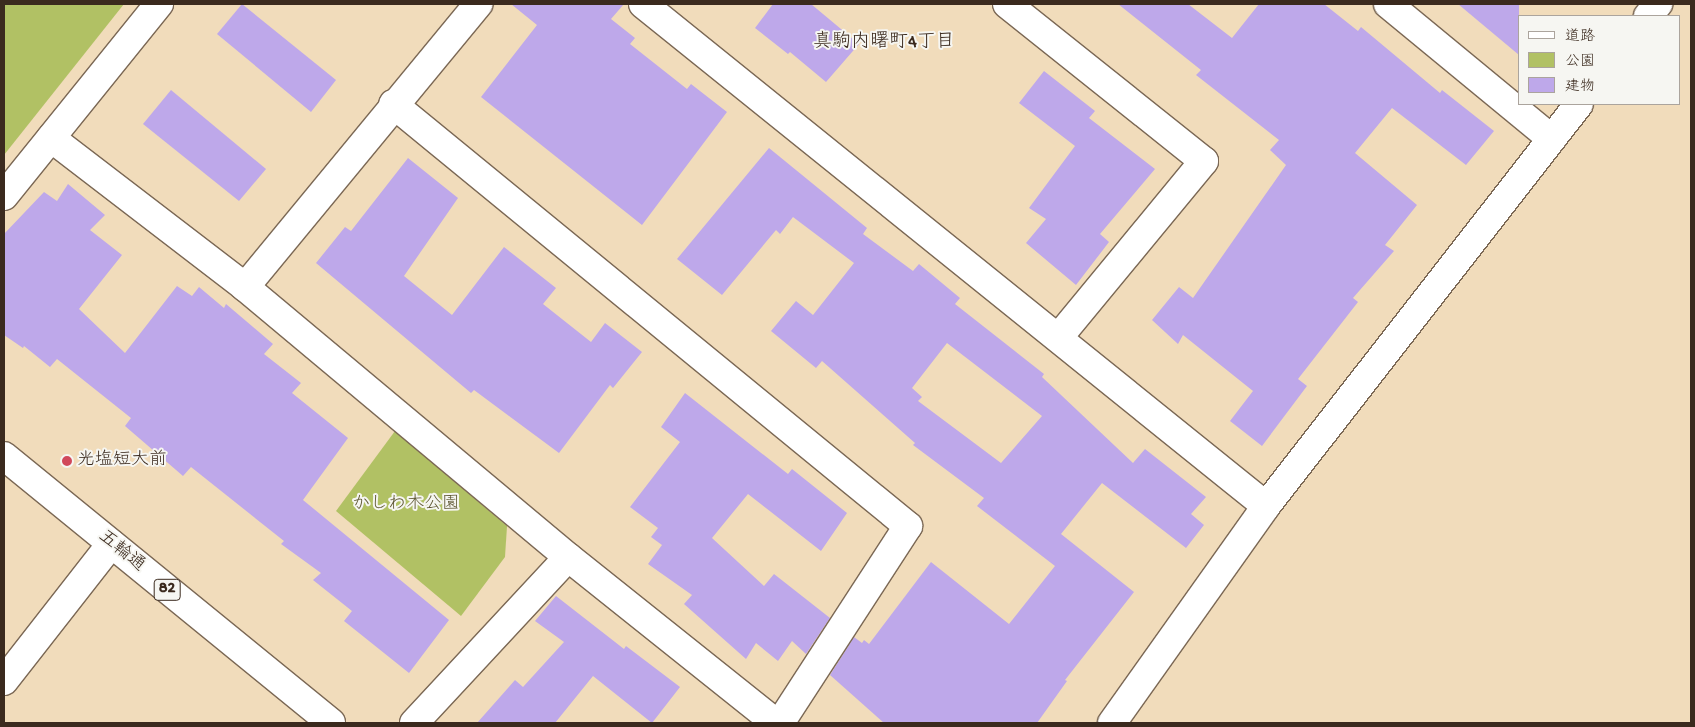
<!DOCTYPE html>
<meta charset="utf-8">
<style>
body{margin:0}
#map{position:relative;width:1695px;height:727px;overflow:hidden;background:#f1dcbb;font-family:"Gochi Hand","Klee One",sans-serif}
div>[style]{position:absolute}
.green>*{inset:0;background:#b1c164}
.building>*{inset:0;background:#bea8ea}
.roads{filter:drop-shadow(1px 0 #7b6855) drop-shadow(-1px 0 #7b6855) drop-shadow(0 1px #7b6855) drop-shadow(0 -1px #7b6855)}
.street>*{height:28px;margin:-14px;padding:0 14px;transform-origin:14px;border-radius:14px;background:#fff}
.primary>*{height:28px;margin:-14px;padding:0 14px;transform-origin:14px;border-radius:14px;background:#fff}
.dots>*{width:14px;height:14px;translate:-50% -50%;box-sizing:border-box;border:2px solid #f6f6f2;border-radius:50%}
span{translate:-50% -50%;white-space:nowrap;text-align:center;line-height:1.15;-webkit-text-stroke:4px #f6f6f2;paint-order:stroke}
.shield-label span{padding:1px 4px;background:#f6f6f2;border:1px solid;border-radius:4px;-webkit-text-stroke-width:0}
.shield-label{font-size:16px;color:#3b2a1e;font-weight:700}
.poi-label{font-size:18px;color:#3b2a1e}
.left{translate:0 -50%;text-align:left}
.park-label{font-size:18px;color:#5e5733}
.street-label{font-size:18px;color:#3b2a1e}
.neighbourhood-label{font-size:19px;color:#3b2a1e}
.frame{position:absolute;inset:0;border:5px solid #3b2a1e;pointer-events:none}
.legend{position:absolute;left:1518px;top:15px;width:162px;height:90px;box-sizing:border-box;background:#f6f6f2;border:1px solid #aba49d;margin:0;padding:6px 9px;list-style:none;font-size:15px;color:#3b2a1e}
.legend li{display:flex;align-items:center;gap:10px;height:25px}
.legend b{width:25px;border:1px solid #aba49d}
</style>
<div id="map">
<div class="green">
<i style="clip-path:polygon(4px 4px,124px 4px,4px 155px)"></i>
<i style="clip-path:polygon(395px 431px,507px 526px,505px 557px,461px 616px,336px 511px)"></i>
</div>
<div class="building">
<i style="clip-path:polygon(242px 4px,336px 80px,311px 112px,217px 34px)"></i>
<i style="clip-path:polygon(511px 4px,624px 4px,611px 19px,635px 38px,630px 44px,687px 89px,691px 84px,727px 112px,642px 225px,481px 97px,537px 25px)"></i>
<i style="clip-path:polygon(773px 4px,811px 4px,859px 44px,826px 82px,790px 52px,788px 54px,755px 28px)"></i>
<i style="clip-path:polygon(1118px 4px,1188px 4px,1232px 38px,1259px 4px,1324px 4px,1358px 31px,1361px 27px,1440px 93px,1442px 90px,1494px 131px,1466px 165px,1392px 108px,1355px 153px,1417px 205px,1385px 245px,1394px 251px,1353px 298px,1358px 302px,1298px 379px,1307px 386px,1262px 446px,1230px 421px,1253px 391px,1183px 335px,1178px 344px,1152px 320px,1179px 287px,1193px 298px,1286px 165px,1270px 150px,1279px 140px,1196px 75px,1201px 70px)"></i>
<i style="clip-path:polygon(1458px 4px,1519px 4px,1519px 55px)"></i>
<i style="clip-path:polygon(1044px 71px,1095px 111px,1089px 118px,1155px 169px,1100px 234px,1109px 242px,1076px 285px,1026px 243px,1046px 219px,1029px 208px,1075px 146px,1019px 103px)"></i>
<i style="clip-path:polygon(171px 90px,266px 169px,239px 201px,143px 124px)"></i>
<i style="clip-path:polygon(evenodd,769px 148px,867px 228px,863px 234px,913px 271px,919px 264px,960px 298px,955px 304px,1044px 374px,1042px 377px,1133px 463px,1145px 449px,1206px 497px,1191px 514px,1204px 525px,1186px 548px,1102px 483px,1061px 534px,1134px 592px,1065px 680px,1067px 681px,1037px 723px,884px 723px,830px 675px,854px 637px,862px 643px,864px 640px,869px 644px,931px 562px,1009px 624px,1055px 566px,977px 506px,984px 498px,913px 445px,915px 443px,822px 361px,816px 368px,771px 331px,796px 301px,813px 315px,854px 263px,793px 217px,780px 234px,776px 230px,722px 295px,677px 259px,769px 148px,947px 343px,1042px 416px,1001px 463px,918px 401px,922px 397px,912px 388px,947px 343px)"></i>
<i style="clip-path:polygon(408px 158px,458px 198px,404px 276px,452px 315px,504px 247px,556px 288px,543px 304px,591px 342px,605px 323px,642px 352px,613px 388px,610px 385px,559px 453px,474px 390px,471px 393px,316px 263px,345px 227px,351px 231px)"></i>
<i style="clip-path:polygon(68px 184px,105px 215px,90px 230px,122px 255px,79px 309px,125px 353px,177px 286px,192px 296px,199px 287px,224px 308px,226px 304px,273px 344px,264px 354px,301px 383px,292px 393px,348px 438px,303px 500px,449px 620px,409px 673px,344px 621px,352px 611px,313px 580px,321px 573px,281px 544px,284px 541px,191px 467px,183px 476px,125px 426px,131px 418px,57px 359px,50px 367px,24px 346px,23px 348px,4px 335px,4px 234px,44px 192px,57px 201px)"></i>
<i style="clip-path:polygon(685px 393px,788px 474px,792px 469px,847px 513px,821px 551px,748px 494px,712px 538px,764px 586px,774px 574px,830px 618px,806px 654px,792px 641px,778px 661px,756px 643px,746px 659px,684px 604px,692px 595px,648px 564px,662px 545px,651px 537px,658px 528px,630px 507px,680px 442px,661px 427px)"></i>
<i style="clip-path:polygon(556px 596px,624px 649px,626px 646px,680px 687px,652px 723px,593px 676px,555px 723px,477px 723px,515px 680px,523px 687px,564px 642px,535px 621px)"></i>
</div>
<div class="roads">
<div class="street">
<i style="left:643px;top:4px;width:800px;rotate:38.86deg"></i>
<i style="left:1007px;top:4px;width:252px;rotate:38.6deg"></i>
<i style="left:1204px;top:161px;width:229px;rotate:129.5deg"></i>
<i style="left:1388px;top:4px;width:212px;rotate:39.5deg"></i>
<i style="left:1648px;top:16px;width:16px;rotate:-50deg"></i>
<i style="left:393px;top:104px;width:666px;rotate:39.33deg"></i>
<i style="left:908px;top:526px;width:235px;rotate:123deg"></i>
<i style="left:51px;top:138px;width:245px;rotate:37.5deg"></i>
<i style="left:245px;top:287px;width:421px;rotate:39.9deg"></i>
<i style="left:568px;top:557px;width:266px;rotate:38.6deg"></i>
<i style="left:4px;top:196px;width:247px;rotate:-51.1deg"></i>
<i style="left:245px;top:287px;width:367px;rotate:-50.5deg"></i>
<i style="left:4px;top:681px;width:174px;rotate:-52deg"></i>
<i style="left:414px;top:723px;width:226px;rotate:-47.1deg"></i>
<i style="left:1112px;top:723px;width:266px;rotate:-54.6deg"></i>
<i style="left:1266px;top:506px;width:509px;rotate:-52.1deg"></i>
</div>
<div class="primary">
<i style="left:4px;top:456px;width:422px;rotate:39.2deg"></i>
</div>
</div>
<div class="dots">
<i style="left:67px;top:461px;background:#d1495b"></i>
</div>
<div class="shield-label">
<span style="left:167px;top:590px">82</span>
</div>
<div class="poi-label">
<span class="left" style="left:77px;top:461px">光塩短大前</span>
</div>
<div class="park-label">
<span style="left:406px;top:505px">かしわ木公園</span>
</div>
<div class="street-label">
<span style="left:121px;top:552px;rotate:39deg">五輪通</span>
</div>
<div class="neighbourhood-label">
<span style="left:884px;top:43px">真駒内曙町4丁目</span>
</div>
<div class="frame"></div>
<ul class="legend">
<li><b style="height:6px;background:#fff"></b>道路</li>
<li><b style="height:14px;background:#b1c164"></b>公園</li>
<li><b style="height:14px;background:#bea8ea"></b>建物</li>
</ul>
</div>
